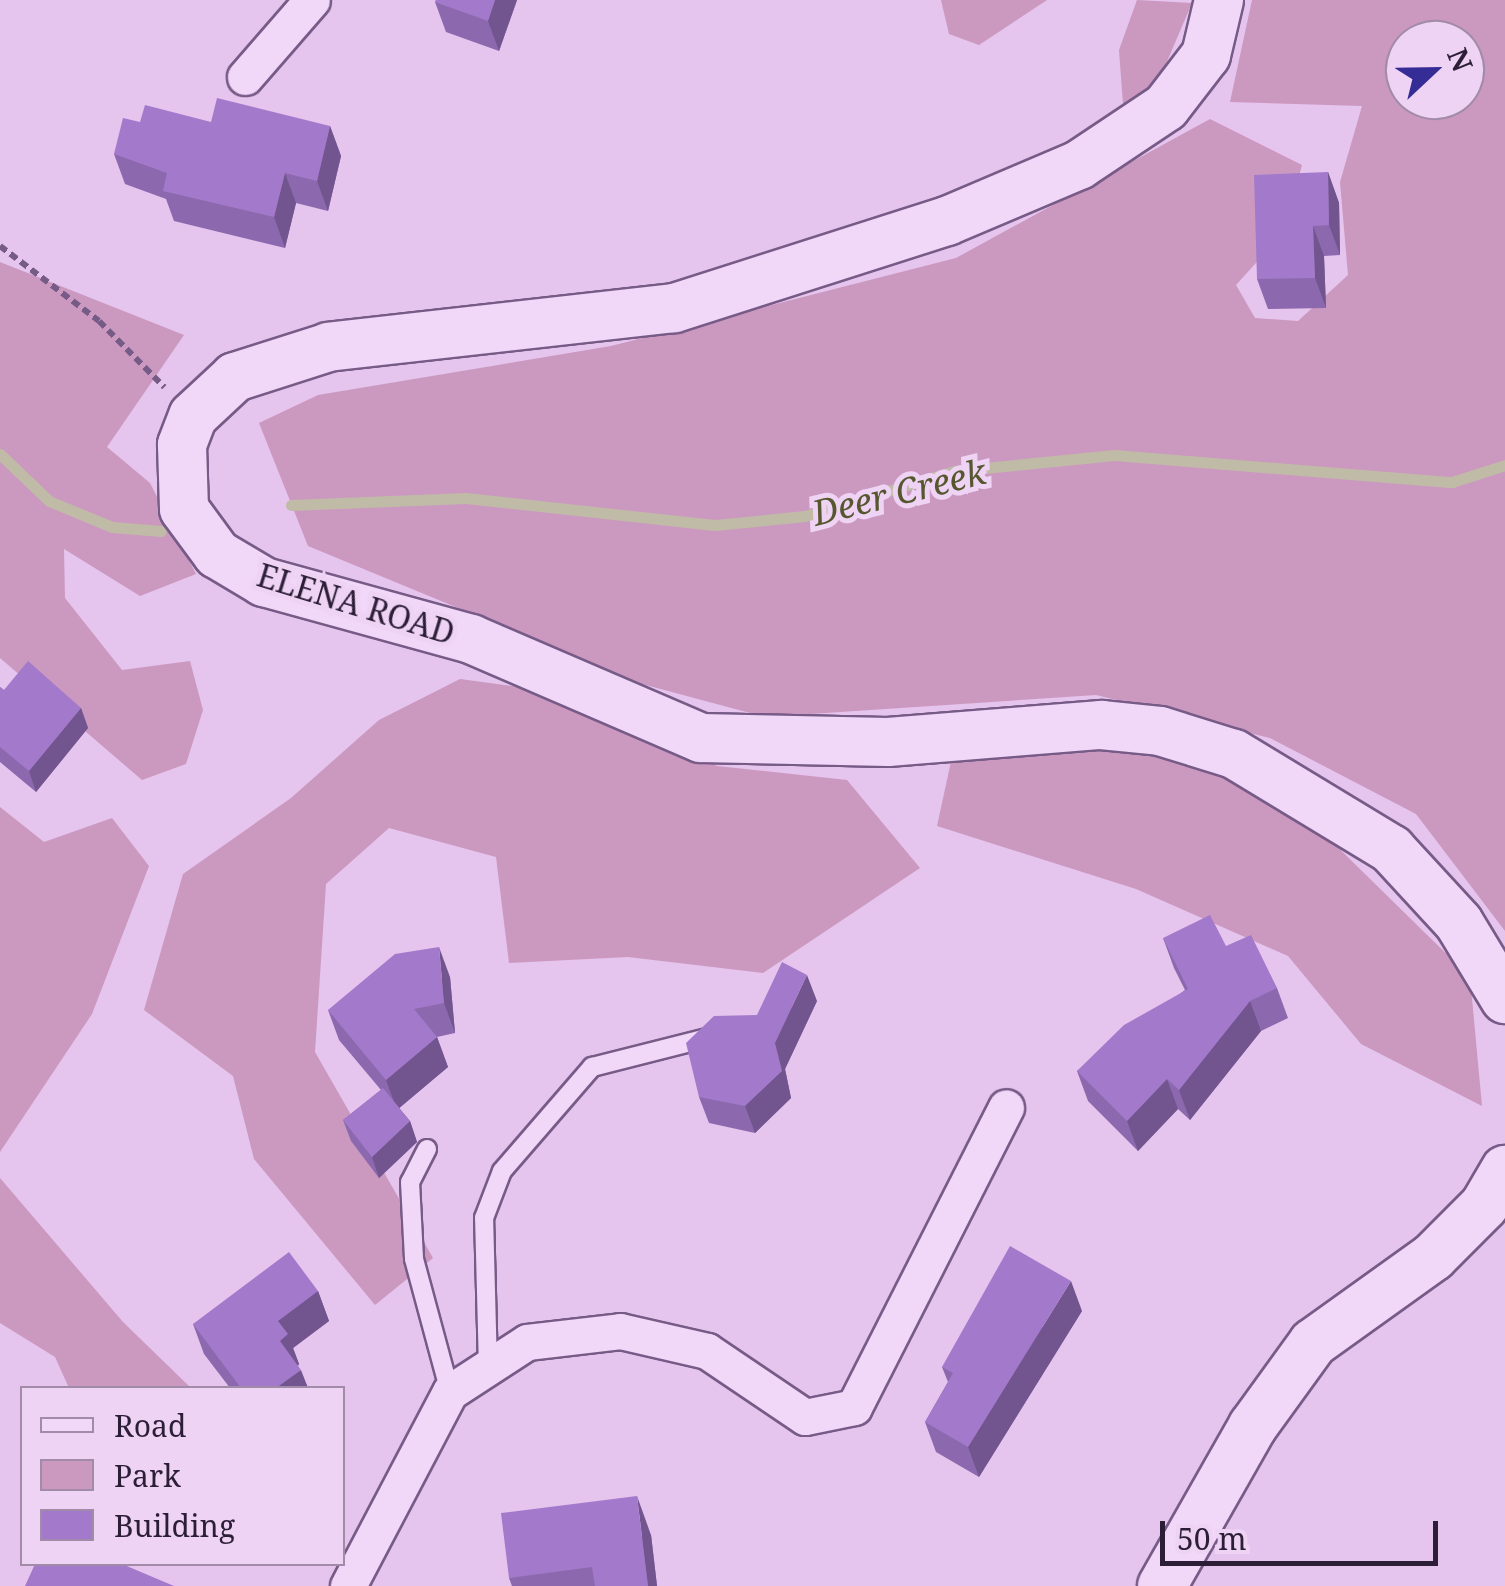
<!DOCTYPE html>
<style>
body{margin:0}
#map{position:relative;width:1505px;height:1586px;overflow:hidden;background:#e5c4ed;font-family:"Noto Serif",serif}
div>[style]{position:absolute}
.green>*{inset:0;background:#cb98c0}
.stream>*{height:11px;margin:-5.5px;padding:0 5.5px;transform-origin:5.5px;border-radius:5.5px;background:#c0bba6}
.path>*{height:6px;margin-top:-3px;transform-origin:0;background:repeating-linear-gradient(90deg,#775b87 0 8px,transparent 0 13px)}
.roads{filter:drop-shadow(2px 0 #775b87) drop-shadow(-2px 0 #775b87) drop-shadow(0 2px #775b87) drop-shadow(0 -2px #775b87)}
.lane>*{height:18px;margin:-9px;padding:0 9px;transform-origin:9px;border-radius:9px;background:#f1d7f8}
.street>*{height:35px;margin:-17.5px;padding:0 17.5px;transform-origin:17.5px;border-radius:17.5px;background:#f1d7f8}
.secondary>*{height:48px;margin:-24px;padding:0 24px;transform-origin:24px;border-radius:24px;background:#f1d7f8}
.wall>*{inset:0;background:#8c69af}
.shaded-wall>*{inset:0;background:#72558e}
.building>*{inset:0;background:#a37acb}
span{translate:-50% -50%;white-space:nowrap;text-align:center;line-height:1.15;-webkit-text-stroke:10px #eed3f5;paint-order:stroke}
.street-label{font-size:32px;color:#2d1e38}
.water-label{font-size:35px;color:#56572e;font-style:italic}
.legend{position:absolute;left:20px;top:1386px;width:325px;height:180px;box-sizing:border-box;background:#eed3f5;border:2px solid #a18ba9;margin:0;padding:12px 18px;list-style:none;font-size:30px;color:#2d1e38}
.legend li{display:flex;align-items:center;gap:20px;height:50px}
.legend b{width:50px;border:2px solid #a18ba9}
.north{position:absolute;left:1385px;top:20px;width:100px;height:100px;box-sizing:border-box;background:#eed3f5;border:2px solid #a18ba9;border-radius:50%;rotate:68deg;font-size:28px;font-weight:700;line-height:40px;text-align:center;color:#2d1e38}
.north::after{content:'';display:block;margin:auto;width:35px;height:45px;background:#352c95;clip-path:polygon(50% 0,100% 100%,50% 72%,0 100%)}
.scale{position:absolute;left:1160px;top:1521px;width:278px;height:45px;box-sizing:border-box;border:5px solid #2d1e38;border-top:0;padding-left:12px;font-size:30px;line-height:35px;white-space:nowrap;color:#2d1e38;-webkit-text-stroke:8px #eed3f5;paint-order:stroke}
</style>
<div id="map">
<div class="green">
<i style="clip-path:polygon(941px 0,1047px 0,979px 45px,949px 34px)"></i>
<i style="clip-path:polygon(1137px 0,1192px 3px,1157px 85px,1123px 104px,1119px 50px)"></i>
<i style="clip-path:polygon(evenodd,1252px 0,1505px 0,1505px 931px,1416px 814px,1270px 738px,1096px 695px,765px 717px,642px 684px,308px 546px,259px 423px,318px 395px,611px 346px,956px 258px,1210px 119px,1302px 165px,1284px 232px,1236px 285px,1255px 318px,1298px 321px,1348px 275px,1340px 182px,1362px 106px,1230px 102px,1252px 0,1405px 40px,1465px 40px,1465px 100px,1405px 100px,1405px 40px)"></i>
<i style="clip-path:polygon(0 262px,184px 335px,107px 447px,150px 483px,196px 574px,140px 596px,64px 549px,65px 598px,122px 670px,190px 661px,203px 710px,186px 764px,142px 780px,0 658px)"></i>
<i style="clip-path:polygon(460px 679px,571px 694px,717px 766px,847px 780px,920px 868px,763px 973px,628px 957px,509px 963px,496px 857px,389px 828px,326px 884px,315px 1052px,433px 1258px,375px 1305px,254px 1159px,233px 1076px,144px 1010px,183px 874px,291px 798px,379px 720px)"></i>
<i style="clip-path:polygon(1049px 744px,1185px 757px,1311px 821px,1470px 977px,1482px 1106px,1361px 1044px,1288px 956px,1136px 889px,937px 826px,952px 757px)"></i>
<i style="clip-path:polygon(0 807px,44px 842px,112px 818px,149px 866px,92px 1014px,0 1152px)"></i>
<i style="clip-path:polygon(0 1178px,123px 1322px,191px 1388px,69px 1388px,55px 1357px,0 1323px)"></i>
</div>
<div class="stream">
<i style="left:0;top:454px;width:68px;rotate:43.8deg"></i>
<i style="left:49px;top:501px;width:68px;rotate:22.4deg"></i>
<i style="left:112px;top:527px;width:49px;rotate:4.7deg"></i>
<i style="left:291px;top:505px;width:175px;rotate:-2.3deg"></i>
<i style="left:466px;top:498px;width:250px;rotate:6.2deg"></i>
<i style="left:715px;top:525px;width:90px;rotate:-5.7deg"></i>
<i style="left:805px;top:516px;width:156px;rotate:-16.8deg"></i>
<i style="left:954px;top:471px;width:161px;rotate:-5.7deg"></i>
<i style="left:1114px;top:455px;width:339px;rotate:4.6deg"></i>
<i style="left:1452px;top:482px;width:56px;rotate:-17.8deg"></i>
</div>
<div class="path">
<i style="left:0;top:246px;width:124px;rotate:37.1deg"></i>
<i style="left:99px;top:321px;width:93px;rotate:45.4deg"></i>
</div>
<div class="roads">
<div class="lane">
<i style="left:427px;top:1149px;width:37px;rotate:117deg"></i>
<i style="left:410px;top:1182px;width:77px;rotate:87deg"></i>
<i style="left:414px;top:1259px;width:138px;rotate:74.9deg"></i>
<i style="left:488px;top:1368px;width:150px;rotate:-91.5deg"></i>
<i style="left:484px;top:1218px;width:50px;rotate:-69deg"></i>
<i style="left:502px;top:1171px;width:138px;rotate:-49.1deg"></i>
<i style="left:592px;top:1067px;width:119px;rotate:-14.2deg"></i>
</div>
<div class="street">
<i style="left:245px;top:77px;width:102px;rotate:-49deg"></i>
<i style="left:348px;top:1586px;width:219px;rotate:-62.3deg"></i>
<i style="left:450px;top:1392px;width:92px;rotate:-33deg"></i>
<i style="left:527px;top:1342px;width:94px;rotate:-6.7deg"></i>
<i style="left:620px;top:1331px;width:89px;rotate:12.9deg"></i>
<i style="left:707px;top:1351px;width:118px;rotate:34deg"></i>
<i style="left:805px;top:1417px;width:50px;rotate:-11.5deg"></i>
<i style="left:854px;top:1407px;width:336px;rotate:-63.1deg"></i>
</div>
<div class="secondary">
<i style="left:1219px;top:0;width:57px;rotate:103.3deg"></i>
<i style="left:1206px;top:55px;width:66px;rotate:127.6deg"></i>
<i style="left:1166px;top:107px;width:105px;rotate:146.3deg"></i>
<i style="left:1079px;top:165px;width:143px;rotate:157deg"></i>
<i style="left:947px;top:221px;width:287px;rotate:162.3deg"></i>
<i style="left:674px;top:308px;width:347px;rotate:173.6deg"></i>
<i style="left:329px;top:347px;width:99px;rotate:162.3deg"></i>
<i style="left:235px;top:377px;width:57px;rotate:137.1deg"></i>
<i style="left:193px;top:416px;width:31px;rotate:111deg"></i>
<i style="left:182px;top:445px;width:64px;rotate:88.2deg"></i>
<i style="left:184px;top:509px;width:56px;rotate:53.7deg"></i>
<i style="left:217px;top:554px;width:55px;rotate:30.8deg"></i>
<i style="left:264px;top:582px;width:215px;rotate:15.4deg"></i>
<i style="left:471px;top:639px;width:250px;rotate:23.3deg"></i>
<i style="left:701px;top:738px;width:187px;rotate:1.2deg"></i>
<i style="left:888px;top:742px;width:214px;rotate:-4.6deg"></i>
<i style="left:1101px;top:725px;width:59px;rotate:5.8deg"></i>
<i style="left:1160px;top:731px;width:77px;rotate:17.3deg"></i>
<i style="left:1234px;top:754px;width:184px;rotate:31.2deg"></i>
<i style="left:1391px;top:849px;width:100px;rotate:47.4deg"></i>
<i style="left:1459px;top:923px;width:89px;rotate:58.8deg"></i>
<i style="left:1162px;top:1586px;width:184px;rotate:-60.4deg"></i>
<i style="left:1253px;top:1426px;width:102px;rotate:-54.1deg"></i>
<i style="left:1313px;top:1343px;width:148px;rotate:-35.6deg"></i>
<i style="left:1433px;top:1257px;width:72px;rotate:-45deg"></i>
<i style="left:1484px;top:1206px;width:42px;rotate:-59.7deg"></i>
</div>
</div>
<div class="wall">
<i style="clip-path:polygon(436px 0,517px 0,499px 51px,446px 32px,435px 2px)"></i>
<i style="clip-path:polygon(140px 122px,330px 126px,341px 156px,328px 211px,296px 203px,285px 248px,174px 221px,166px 199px,125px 184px,114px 154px)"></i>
<i style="clip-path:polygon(1328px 172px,1339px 203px,1340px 255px,1324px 256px,1326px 308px,1268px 309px,1257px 279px)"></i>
<i style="clip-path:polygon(0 687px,4px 690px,81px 708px,88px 728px,36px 792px,0 762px)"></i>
<i style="clip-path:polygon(1163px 938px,1226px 946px,1277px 988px,1288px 1018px,1261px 1031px,1190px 1120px,1178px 1109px,1138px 1151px,1088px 1101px,1077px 1071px,1185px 990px,1174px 968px)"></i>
<i style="clip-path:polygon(450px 977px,455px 1033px,437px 1037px,448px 1067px,399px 1108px,410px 1121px,417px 1142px,379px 1178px,351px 1141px,343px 1120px,381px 1090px,339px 1040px,328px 1010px)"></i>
<i style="clip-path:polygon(817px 1001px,785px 1069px,791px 1098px,755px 1133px,709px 1123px,699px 1097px,757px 1015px)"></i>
<i style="clip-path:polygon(318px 1291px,329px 1321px,293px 1348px,299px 1364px,298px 1366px,308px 1388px,230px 1388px,204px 1354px,193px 1324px)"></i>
<i style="clip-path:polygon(1082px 1311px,979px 1477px,936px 1452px,925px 1422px,948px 1382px,942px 1367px)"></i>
<i style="clip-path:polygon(651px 1535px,657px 1586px,512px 1586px,509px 1578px)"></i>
</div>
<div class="shaded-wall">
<i style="clip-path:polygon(495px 0,517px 0,499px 51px,488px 21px)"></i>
<i style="clip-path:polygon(330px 126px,341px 156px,328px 211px,317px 181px)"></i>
<i style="clip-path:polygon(1328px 172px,1339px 203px,1340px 255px,1329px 225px)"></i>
<i style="clip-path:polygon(285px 173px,296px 203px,285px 248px,274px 217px)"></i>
<i style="clip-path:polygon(1313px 226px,1324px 256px,1326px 308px,1315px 278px)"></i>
<i style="clip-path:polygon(81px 708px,88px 728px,36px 792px,29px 771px)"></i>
<i style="clip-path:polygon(439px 947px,450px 977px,455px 1033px,444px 1003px)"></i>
<i style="clip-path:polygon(807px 975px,817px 1001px,785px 1069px,791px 1098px,755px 1133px,745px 1106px)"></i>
<i style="clip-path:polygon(1250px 1001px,1261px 1031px,1190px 1120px,1179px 1090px)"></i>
<i style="clip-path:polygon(437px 1037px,448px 1067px,397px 1110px,386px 1080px)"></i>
<i style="clip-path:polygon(1167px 1079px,1178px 1109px,1138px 1151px,1127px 1121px)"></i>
<i style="clip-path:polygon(410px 1121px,417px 1142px,379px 1178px,372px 1157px)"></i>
<i style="clip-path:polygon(1071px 1281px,1082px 1311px,979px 1477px,968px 1447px)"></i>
<i style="clip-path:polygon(318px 1291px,329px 1321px,293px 1348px,299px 1364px,291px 1371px,280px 1341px,278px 1321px)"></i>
<i style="clip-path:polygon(301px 1370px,308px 1388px,276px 1388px)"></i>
<i style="clip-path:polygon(637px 1496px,651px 1535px,657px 1586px,648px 1586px)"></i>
</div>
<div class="building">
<i style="clip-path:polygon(436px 0,495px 0,488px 21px,435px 2px)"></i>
<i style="clip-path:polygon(217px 98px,330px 126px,317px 181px,285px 173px,274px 217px,163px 191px,167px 173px,114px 154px,123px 118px,140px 122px,145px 105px,211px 122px)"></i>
<i style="clip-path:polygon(1328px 172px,1329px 225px,1313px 226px,1315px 278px,1257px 279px,1254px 175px)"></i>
<i style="clip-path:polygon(28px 661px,81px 708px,29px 771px,0 747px,0 687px,4px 690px)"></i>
<i style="clip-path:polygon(1210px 915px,1226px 946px,1251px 935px,1277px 988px,1250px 1001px,1179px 1090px,1167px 1079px,1127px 1121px,1077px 1071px,1124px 1025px,1188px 989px,1163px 938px)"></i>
<i style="clip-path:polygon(439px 947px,444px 1003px,414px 1009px,437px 1037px,386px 1080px,328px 1010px,395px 954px)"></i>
<i style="clip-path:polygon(782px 962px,807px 975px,775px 1043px,782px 1071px,745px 1106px,699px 1097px,686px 1043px,714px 1016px,757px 1015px)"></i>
<i style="clip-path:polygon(383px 1088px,410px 1121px,372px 1157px,343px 1120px)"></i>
<i style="clip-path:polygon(1010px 1246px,1071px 1281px,968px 1447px,925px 1422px,953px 1373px,942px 1367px)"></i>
<i style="clip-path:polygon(289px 1252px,318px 1291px,278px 1321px,288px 1334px,280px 1341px,301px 1370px,276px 1388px,241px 1388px,193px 1324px)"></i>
<i style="clip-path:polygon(637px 1496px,648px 1586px,595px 1586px,592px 1567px,509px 1578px,501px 1513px)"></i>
<i style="clip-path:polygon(35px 1564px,47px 1566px,48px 1564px,122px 1564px,174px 1586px,25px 1586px)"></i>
</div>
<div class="street-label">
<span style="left:356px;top:604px;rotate:17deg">ELENA ROAD</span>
</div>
<div class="water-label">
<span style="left:899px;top:492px;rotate:-14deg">Deer Creek</span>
</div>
<ul class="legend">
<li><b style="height:12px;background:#f1d7f8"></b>Road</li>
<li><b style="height:28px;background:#cb98c0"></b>Park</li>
<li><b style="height:28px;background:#a37acb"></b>Building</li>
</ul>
<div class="north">N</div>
<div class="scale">50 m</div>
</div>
